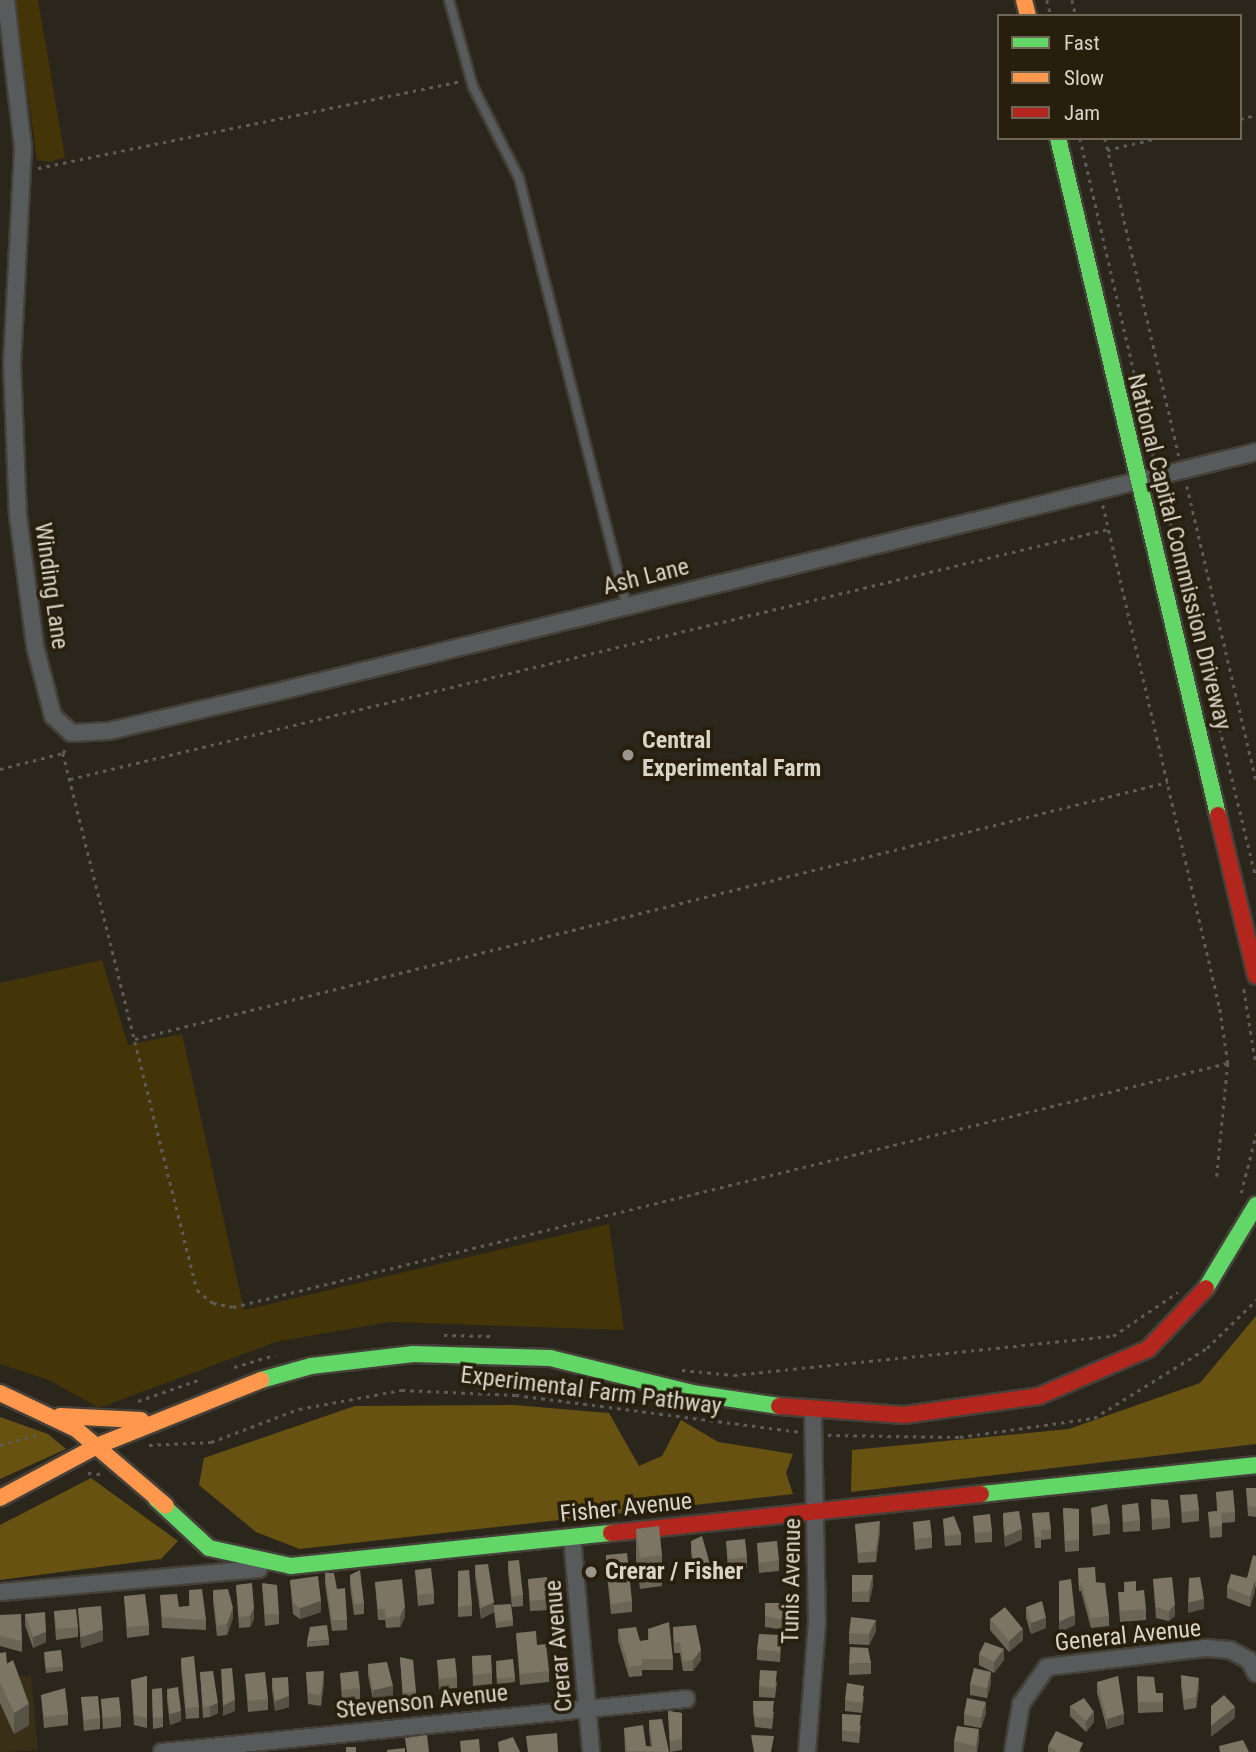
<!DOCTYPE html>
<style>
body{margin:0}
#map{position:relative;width:1256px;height:1752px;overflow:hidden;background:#2b261c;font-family:"Roboto Condensed",sans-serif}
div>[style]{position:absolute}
.built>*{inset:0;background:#382f16}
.green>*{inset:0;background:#443508}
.forest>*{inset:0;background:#685212}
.path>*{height:2.5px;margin-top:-1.25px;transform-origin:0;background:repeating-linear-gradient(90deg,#5d5c58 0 3.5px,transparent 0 8.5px)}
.roads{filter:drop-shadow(2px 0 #454139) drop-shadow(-2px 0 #454139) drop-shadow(0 2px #454139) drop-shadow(0 -2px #454139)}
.lane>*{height:8px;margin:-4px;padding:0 4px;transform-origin:4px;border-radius:4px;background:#585b5b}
.street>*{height:16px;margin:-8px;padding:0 8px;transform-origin:8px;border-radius:8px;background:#585b5b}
.fast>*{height:16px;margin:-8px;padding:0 8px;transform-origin:8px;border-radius:8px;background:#63d668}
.slow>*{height:16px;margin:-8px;padding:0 8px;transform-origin:8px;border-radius:8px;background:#ff974d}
.jam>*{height:16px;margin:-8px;padding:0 8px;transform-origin:8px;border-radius:8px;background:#b3261e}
.wall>*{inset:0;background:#6b6556}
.shaded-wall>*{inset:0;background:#575246}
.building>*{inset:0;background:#7c7564}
.dots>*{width:19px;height:19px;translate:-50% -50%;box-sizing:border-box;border:4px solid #271f0c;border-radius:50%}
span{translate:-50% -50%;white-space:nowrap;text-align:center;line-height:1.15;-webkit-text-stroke:7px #271f0c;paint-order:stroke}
.street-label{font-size:24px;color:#d9d4c8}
.poi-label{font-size:24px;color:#d9d4c8;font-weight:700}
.left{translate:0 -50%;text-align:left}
.legend{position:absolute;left:997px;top:14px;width:245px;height:126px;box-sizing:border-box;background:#271f0c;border:2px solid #6e6757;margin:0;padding:9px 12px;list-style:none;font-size:21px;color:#d9d4c8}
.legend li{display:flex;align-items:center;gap:14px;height:35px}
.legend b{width:35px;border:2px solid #6e6757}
</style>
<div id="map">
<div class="built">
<i style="clip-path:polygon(31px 1676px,38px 1750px,0 1752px,0 1679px)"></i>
</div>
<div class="green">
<i style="clip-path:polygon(15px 0,38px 0,65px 157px,50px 162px,37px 160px)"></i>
<i style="clip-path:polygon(102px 960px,128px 1045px,182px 1034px,244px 1310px,609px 1224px,624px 1330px,389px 1322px,275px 1342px,99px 1408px,49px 1380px,0 1364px,0 983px)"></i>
</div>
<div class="forest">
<i style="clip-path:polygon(1256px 1316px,1256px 1444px,851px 1492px,852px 1450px,1069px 1429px,1200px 1383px)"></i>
<i style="clip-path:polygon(514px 1405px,609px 1413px,639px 1466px,662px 1456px,681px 1420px,718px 1442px,793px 1454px,786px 1473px,793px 1494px,300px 1549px,256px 1532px,199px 1485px,204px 1458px,355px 1406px)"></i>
<i style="clip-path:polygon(0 1417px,48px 1434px,66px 1449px,0 1479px)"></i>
<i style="clip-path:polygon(91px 1478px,178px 1541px,161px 1559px,0 1580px,0 1525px)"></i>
</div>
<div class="path">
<i style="left:1047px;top:0;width:16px;rotate:76deg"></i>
<i style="left:1072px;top:0;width:16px;rotate:76deg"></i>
<i style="left:1240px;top:119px;width:16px;rotate:-14deg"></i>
<i style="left:1080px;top:138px;width:333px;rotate:77deg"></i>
<i style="left:1105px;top:138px;width:326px;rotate:76.9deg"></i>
<i style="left:1107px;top:150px;width:52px;rotate:-13.2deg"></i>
<i style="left:38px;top:168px;width:431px;rotate:-11.6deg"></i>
<i style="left:1187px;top:486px;width:302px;rotate:76.8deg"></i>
<i style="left:1162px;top:489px;width:400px;rotate:76.4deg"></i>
<i style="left:1103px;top:505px;width:517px;rotate:76.93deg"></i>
<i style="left:1220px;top:1009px;width:55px;rotate:81.6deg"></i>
<i style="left:1228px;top:1063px;width:114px;rotate:95.6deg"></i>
<i style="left:63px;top:753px;width:553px;rotate:75.99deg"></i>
<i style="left:197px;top:1290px;width:21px;rotate:39deg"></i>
<i style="left:213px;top:1303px;width:20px;rotate:11deg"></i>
<i style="left:233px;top:1307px;width:1024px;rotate:-13.78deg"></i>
<i style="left:0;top:769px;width:65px;rotate:-14.3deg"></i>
<i style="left:63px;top:753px;width:8px;rotate:-60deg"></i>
<i style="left:70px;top:779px;width:1068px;rotate:-13.54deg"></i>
<i style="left:1244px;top:989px;width:77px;rotate:81deg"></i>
<i style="left:135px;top:1039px;width:1064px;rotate:-13.98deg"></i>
<i style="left:1241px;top:1193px;width:61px;rotate:-75.7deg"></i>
<i style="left:444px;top:1335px;width:49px;rotate:1.2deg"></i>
<i style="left:234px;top:1367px;width:43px;rotate:-16.3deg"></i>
<i style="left:682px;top:1370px;width:52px;rotate:5.5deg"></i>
<i style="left:734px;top:1375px;width:381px;rotate:-5.9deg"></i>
<i style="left:1113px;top:1336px;width:78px;rotate:-34.1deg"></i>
<i style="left:138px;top:1401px;width:64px;rotate:-19.3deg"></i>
<i style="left:828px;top:1435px;width:132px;rotate:0.9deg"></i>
<i style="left:960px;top:1437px;width:135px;rotate:-8.1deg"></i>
<i style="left:1094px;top:1418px;width:133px;rotate:-31.8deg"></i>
<i style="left:1207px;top:1348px;width:69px;rotate:-44.4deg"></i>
<i style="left:0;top:1445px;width:41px;rotate:-15.4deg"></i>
<i style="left:149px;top:1445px;width:62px;rotate:-2.8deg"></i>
<i style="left:211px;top:1442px;width:94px;rotate:-20.6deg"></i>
<i style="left:299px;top:1409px;width:105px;rotate:-10.5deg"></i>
<i style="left:402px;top:1390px;width:114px;rotate:2.5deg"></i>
<i style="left:516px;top:1395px;width:285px;rotate:7.4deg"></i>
<i style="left:88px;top:1473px;width:13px;rotate:4deg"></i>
</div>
<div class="roads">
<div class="lane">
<i style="left:449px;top:0;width:90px;rotate:74.6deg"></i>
<i style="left:473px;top:87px;width:102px;rotate:63.2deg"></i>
<i style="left:519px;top:178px;width:440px;rotate:75.9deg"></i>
</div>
<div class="street">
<i style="left:6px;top:0;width:149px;rotate:83.4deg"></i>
<i style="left:23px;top:148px;width:214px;rotate:92.9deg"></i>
<i style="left:12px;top:362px;width:154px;rotate:87.8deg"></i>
<i style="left:18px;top:516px;width:131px;rotate:82.5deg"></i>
<i style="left:35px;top:646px;width:72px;rotate:75.6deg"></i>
<i style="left:53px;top:716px;width:25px;rotate:43deg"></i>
<i style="left:71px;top:733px;width:38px;rotate:-3deg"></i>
<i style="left:109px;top:731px;width:185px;rotate:-13.1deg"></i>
<i style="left:289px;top:689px;width:996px;rotate:-13.77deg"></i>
<i style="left:572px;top:1537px;width:216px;rotate:84.9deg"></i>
<i style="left:0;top:1592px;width:260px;rotate:-5.1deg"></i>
<i style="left:162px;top:1752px;width:527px;rotate:-5.78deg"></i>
<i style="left:807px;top:1752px;width:129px;rotate:-85.6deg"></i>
<i style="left:817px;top:1623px;width:212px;rotate:-91.1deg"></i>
<i style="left:1013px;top:1752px;width:49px;rotate:-80.5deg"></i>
<i style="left:1021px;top:1704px;width:45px;rotate:-54.9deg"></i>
<i style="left:1047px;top:1667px;width:160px;rotate:-6.8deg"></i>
<i style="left:1206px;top:1648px;width:24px;rotate:5deg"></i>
<i style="left:1230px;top:1650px;width:21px;rotate:28deg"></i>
<i style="left:1249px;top:1660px;width:15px;rotate:62deg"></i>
</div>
<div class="fast">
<i style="left:1058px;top:138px;width:696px;rotate:76.7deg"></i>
<i style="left:1206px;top:1288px;width:97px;rotate:-58.9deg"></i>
<i style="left:261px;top:1380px;width:52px;rotate:-15.6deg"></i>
<i style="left:311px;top:1366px;width:103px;rotate:-6.7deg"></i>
<i style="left:413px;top:1354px;width:137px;rotate:1.7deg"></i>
<i style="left:550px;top:1358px;width:146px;rotate:13.8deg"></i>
<i style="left:692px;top:1393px;width:88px;rotate:8.5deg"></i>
<i style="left:981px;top:1494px;width:277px;rotate:-6deg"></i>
<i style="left:156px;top:1499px;width:72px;rotate:42.8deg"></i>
<i style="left:209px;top:1548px;width:84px;rotate:12.4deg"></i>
<i style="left:291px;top:1566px;width:322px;rotate:-5.9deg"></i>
</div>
<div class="slow">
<i style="left:1024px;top:0;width:16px;rotate:76deg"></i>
<i style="left:0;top:1393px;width:84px;rotate:25.3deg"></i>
<i style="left:76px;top:1429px;width:118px;rotate:40.5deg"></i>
<i style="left:60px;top:1416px;width:81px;rotate:2.8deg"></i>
<i style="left:0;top:1498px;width:110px;rotate:-28.2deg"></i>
<i style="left:97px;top:1446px;width:177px;rotate:-21.9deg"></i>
</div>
<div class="jam">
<i style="left:1218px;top:815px;width:165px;rotate:76.7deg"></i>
<i style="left:779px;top:1406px;width:125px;rotate:4.1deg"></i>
<i style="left:904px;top:1415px;width:136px;rotate:-8deg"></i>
<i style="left:1039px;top:1396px;width:119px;rotate:-23.3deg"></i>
<i style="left:1148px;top:1349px;width:84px;rotate:-46.4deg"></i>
<i style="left:611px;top:1533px;width:372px;rotate:-6deg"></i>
</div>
</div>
<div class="wall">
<i style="clip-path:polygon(1246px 1488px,1256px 1488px,1256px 1517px,1248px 1516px)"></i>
<i style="clip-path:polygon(1216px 1492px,1235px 1512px,1235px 1522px,1222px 1523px,1222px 1537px,1210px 1538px,1208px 1512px,1217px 1511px)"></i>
<i style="clip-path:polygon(1180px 1495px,1199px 1510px,1199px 1521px,1182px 1523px)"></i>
<i style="clip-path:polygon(1151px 1499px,1170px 1517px,1170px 1528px,1152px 1530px)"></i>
<i style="clip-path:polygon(1122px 1505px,1140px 1520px,1140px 1531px,1123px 1532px)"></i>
<i style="clip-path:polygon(1063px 1508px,1079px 1509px,1079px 1551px,1065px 1552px)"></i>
<i style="clip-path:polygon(1091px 1508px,1110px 1523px,1110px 1534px,1093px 1536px)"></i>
<i style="clip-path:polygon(1003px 1513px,1022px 1540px,1005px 1547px,1003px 1523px)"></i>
<i style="clip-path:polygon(1032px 1513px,1051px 1529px,1051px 1539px,1041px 1540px,1041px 1548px,1035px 1548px)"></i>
<i style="clip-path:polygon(973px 1516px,992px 1531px,992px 1542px,975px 1543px)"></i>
<i style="clip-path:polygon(943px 1519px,961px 1534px,961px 1545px,945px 1546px)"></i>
<i style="clip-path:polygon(913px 1522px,932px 1537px,932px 1548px,915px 1550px)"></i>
<i style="clip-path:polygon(855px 1524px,880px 1532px,876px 1562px,858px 1563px)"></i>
<i style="clip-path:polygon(636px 1529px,662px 1555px,662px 1586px,640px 1589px,636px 1560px)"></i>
<i style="clip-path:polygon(691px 1541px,711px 1568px,711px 1578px,701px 1580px,700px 1569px,693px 1569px,691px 1552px)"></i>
<i style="clip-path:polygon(726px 1541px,747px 1557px,747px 1568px,728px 1570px)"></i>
<i style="clip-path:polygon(757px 1543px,779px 1560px,779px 1571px,759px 1573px)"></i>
<i style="clip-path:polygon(606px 1555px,632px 1601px,632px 1612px,611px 1614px,606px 1566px)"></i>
<i style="clip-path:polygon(1256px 1556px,1256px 1588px,1255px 1587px,1255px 1591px,1250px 1607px,1227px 1598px,1227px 1587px,1247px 1578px)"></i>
<i style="clip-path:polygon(508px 1561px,523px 1595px,523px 1606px,512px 1607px,508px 1572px)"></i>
<i style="clip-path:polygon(475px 1565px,494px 1605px,513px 1620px,513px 1626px,496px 1628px,494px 1611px,494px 1612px,481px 1619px,475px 1576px)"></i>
<i style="clip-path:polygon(1078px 1568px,1096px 1583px,1109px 1616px,1109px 1626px,1091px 1628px,1081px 1591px,1079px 1591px)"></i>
<i style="clip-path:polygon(415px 1570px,434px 1593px,434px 1604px,418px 1606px)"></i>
<i style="clip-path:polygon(458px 1571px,472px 1605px,472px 1616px,458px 1617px)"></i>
<i style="clip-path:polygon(325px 1573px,337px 1589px,347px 1620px,347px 1630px,332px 1631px,325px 1584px)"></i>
<i style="clip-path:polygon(350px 1575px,364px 1603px,364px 1614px,354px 1615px,350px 1586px)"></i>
<i style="clip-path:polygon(852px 1575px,873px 1586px,869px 1602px,852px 1602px)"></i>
<i style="clip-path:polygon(528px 1579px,549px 1599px,549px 1610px,530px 1611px)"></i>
<i style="clip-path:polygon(1153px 1579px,1175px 1616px,1169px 1621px,1156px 1618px)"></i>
<i style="clip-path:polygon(290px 1580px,321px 1612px,300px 1619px,293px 1614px)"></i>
<i style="clip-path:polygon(375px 1582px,405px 1617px,400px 1627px,386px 1628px,385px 1620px,378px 1620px)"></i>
<i style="clip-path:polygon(1124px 1582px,1136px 1591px,1146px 1609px,1146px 1620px,1120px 1622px,1118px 1592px,1124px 1592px)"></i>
<i style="clip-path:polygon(262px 1583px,279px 1614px,279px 1624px,265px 1626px)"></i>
<i style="clip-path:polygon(236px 1585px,254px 1619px,250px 1627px,239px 1628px)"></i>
<i style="clip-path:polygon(189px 1590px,206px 1620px,206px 1630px,162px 1628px,160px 1595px,179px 1607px,189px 1606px)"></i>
<i style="clip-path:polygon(213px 1590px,233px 1618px,227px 1635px,217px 1636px,213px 1601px)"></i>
<i style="clip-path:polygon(124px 1596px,149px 1625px,149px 1635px,127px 1638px)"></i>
<i style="clip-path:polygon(765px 1603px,784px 1620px,784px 1630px,765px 1627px)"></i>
<i style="clip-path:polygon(1026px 1607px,1046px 1628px,1031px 1634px,1026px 1618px)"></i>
<i style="clip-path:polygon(78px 1608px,103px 1641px,81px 1648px)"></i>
<i style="clip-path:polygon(54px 1611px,78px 1627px,78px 1637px,56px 1640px)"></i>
<i style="clip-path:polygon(25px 1614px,46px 1642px,33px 1648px,25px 1625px)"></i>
<i style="clip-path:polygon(0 1615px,22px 1641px,22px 1652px,0 1646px)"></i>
<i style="clip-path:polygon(990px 1619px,1023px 1640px,1009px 1652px,990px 1630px)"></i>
<i style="clip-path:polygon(673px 1627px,701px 1660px,693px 1671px,683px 1671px,680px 1653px,674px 1653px)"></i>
<i style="clip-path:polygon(618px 1629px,640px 1641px,648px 1640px,648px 1629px,673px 1659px,673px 1670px,642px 1670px,642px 1676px,629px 1677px,618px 1640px)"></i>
<i style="clip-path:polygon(876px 1631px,869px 1645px,849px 1644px,849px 1633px)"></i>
<i style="clip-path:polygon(516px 1633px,537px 1645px,549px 1671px,549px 1682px,520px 1685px)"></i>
<i style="clip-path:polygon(329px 1640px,329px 1645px,307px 1647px,307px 1642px)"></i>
<i style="clip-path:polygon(781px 1645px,780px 1662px,757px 1660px,757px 1649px)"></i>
<i style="clip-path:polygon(0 1653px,7px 1664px,29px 1725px,14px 1734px,0 1703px)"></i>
<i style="clip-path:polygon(979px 1654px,1004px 1660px,994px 1673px,979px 1665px)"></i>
<i style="clip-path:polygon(472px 1656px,492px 1673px,492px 1684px,473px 1686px)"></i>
<i style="clip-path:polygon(44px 1657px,63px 1666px,63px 1671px,46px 1673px)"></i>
<i style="clip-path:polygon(400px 1657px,416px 1691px,416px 1702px,403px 1703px)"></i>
<i style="clip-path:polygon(181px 1658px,199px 1707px,199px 1718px,186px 1719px,181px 1668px)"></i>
<i style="clip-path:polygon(437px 1660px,457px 1677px,457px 1688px,439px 1689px)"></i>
<i style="clip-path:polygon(871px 1663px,871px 1674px,849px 1675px,849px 1664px)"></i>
<i style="clip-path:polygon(368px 1664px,393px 1696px,373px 1700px,368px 1675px)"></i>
<i style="clip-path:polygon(496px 1667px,515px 1677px,515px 1682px,497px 1684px)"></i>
<i style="clip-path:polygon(200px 1672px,218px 1713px,210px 1717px,203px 1718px)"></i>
<i style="clip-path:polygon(306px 1672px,324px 1682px,321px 1706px,308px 1704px)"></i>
<i style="clip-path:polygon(340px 1673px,360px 1688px,360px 1699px,342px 1701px)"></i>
<i style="clip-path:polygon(245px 1674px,268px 1699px,268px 1710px,248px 1712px)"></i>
<i style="clip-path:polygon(1181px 1675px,1199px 1688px,1196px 1708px,1184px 1710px,1181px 1686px)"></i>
<i style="clip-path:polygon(147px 1676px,147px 1728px,134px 1725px,131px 1680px)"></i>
<i style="clip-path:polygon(1137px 1676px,1156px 1693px,1163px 1693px,1163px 1712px,1138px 1713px)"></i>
<i style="clip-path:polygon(272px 1678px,289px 1707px,275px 1711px,272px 1689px)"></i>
<i style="clip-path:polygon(777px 1682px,775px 1698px,759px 1697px,759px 1686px)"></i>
<i style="clip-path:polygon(1097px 1682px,1124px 1724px,1107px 1729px,1097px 1693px)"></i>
<i style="clip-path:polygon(991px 1683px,987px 1698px,970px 1695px,970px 1684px)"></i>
<i style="clip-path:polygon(152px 1689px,163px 1717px,163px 1727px,153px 1729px)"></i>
<i style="clip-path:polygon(167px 1689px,181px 1721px,170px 1725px,167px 1700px)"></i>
<i style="clip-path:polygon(41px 1695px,68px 1714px,68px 1725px,44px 1728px)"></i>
<i style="clip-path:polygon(864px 1696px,862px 1713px,845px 1711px,845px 1700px)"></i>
<i style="clip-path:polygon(81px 1697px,100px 1718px,100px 1729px,84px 1731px)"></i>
<i style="clip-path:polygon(101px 1699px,121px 1716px,121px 1727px,103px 1729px)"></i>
<i style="clip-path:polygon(753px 1701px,774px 1712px,772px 1729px,755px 1727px,753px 1712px)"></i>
<i style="clip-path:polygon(1070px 1706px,1094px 1722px,1086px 1732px,1070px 1716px)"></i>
<i style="clip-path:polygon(668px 1711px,682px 1713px,682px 1750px,670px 1752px)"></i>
<i style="clip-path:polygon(986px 1713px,981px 1728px,964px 1725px,964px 1714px)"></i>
<i style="clip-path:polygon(842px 1714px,861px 1726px,859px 1743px,842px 1741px)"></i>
<i style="clip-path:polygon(649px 1720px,669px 1752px,625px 1752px,624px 1728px,646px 1746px,651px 1747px,649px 1731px)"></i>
<i style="clip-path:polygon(979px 1740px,977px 1752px,954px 1752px,954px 1741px)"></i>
<i style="clip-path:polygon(1048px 1746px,1083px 1752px,1048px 1752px)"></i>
</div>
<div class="shaded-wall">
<i style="clip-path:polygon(880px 1521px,880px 1532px,876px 1562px,876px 1551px)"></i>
<i style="clip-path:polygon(1022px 1529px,1022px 1540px,1005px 1547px,1005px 1536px)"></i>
<i style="clip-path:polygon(873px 1575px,873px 1586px,869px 1602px,869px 1591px)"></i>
<i style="clip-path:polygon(1255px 1580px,1255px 1591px,1250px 1607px,1250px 1597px)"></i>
<i style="clip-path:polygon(1204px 1599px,1204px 1609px,1188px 1613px,1188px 1603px)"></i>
<i style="clip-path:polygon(321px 1601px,321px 1612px,300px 1619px,300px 1608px)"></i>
<i style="clip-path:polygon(494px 1602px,494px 1612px,481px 1619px,481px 1608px)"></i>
<i style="clip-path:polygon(1175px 1605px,1175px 1616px,1169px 1621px,1169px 1611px)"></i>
<i style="clip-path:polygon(405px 1607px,405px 1617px,400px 1627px,400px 1616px)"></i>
<i style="clip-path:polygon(233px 1608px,233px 1618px,227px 1635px,227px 1624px)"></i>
<i style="clip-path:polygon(254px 1608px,254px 1619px,250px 1627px,250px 1616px)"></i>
<i style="clip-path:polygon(1075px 1615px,1075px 1625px,1059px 1633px,1059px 1622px)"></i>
<i style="clip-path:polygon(1046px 1618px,1046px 1628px,1031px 1634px,1031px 1623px)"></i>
<i style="clip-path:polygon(876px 1620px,876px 1631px,869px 1645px,869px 1634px)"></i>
<i style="clip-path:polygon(1023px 1629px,1023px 1640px,1009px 1652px,1009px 1641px)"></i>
<i style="clip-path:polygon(103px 1630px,103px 1641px,81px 1648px,81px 1637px)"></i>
<i style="clip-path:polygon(46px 1632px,46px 1642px,33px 1648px,33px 1637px)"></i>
<i style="clip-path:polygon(1004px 1649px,1004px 1660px,994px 1673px,994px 1662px)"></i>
<i style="clip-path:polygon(701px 1650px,701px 1660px,693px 1671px,693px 1660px)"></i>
<i style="clip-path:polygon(324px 1671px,324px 1682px,321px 1706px,321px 1695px)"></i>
<i style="clip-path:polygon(991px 1672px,991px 1683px,987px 1698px,987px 1688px)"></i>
<i style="clip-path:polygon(1199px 1678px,1199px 1688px,1196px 1708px,1196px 1697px)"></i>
<i style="clip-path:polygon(393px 1686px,393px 1696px,373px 1700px,373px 1690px)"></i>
<i style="clip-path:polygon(289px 1696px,289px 1707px,275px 1711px,275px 1701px)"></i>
<i style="clip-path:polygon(235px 1700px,235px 1711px,223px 1716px,223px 1706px)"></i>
<i style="clip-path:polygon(986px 1702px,986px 1713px,981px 1728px,981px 1718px)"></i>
<i style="clip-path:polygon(218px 1703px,218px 1713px,210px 1717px,210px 1706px)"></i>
<i style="clip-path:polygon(29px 1704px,29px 1725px,14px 1734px,14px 1713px)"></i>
<i style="clip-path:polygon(1235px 1707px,1235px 1718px,1211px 1737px,1211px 1726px)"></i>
<i style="clip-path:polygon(181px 1711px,181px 1721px,170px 1725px,170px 1714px)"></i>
<i style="clip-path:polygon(1094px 1712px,1094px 1722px,1086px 1732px,1086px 1721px)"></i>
<i style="clip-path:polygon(1124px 1714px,1124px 1724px,1107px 1729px,1107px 1719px)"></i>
<i style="clip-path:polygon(979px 1729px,979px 1740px,976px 1752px,976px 1746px)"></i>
</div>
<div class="building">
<i style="clip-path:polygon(1246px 1488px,1256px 1488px,1256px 1507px,1248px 1506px)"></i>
<i style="clip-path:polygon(1233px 1490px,1235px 1512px,1221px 1513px,1222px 1526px,1210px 1527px,1208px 1512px,1218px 1511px,1216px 1492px)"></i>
<i style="clip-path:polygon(1197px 1494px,1199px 1510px,1182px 1512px,1180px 1495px)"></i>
<i style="clip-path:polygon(1151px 1499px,1168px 1500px,1170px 1517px,1152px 1519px)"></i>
<i style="clip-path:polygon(1138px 1503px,1140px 1520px,1123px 1522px,1122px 1505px)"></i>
<i style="clip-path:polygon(1107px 1504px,1110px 1523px,1093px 1525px,1091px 1508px)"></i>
<i style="clip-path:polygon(1063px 1508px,1079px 1509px,1079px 1540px,1065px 1541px)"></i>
<i style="clip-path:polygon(1019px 1511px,1022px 1529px,1005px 1536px,1003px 1513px)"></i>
<i style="clip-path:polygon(1049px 1512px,1051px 1529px,1041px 1530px,1041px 1537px,1035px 1537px,1032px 1513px)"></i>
<i style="clip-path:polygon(990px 1514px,992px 1531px,975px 1533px,973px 1516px)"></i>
<i style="clip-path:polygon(954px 1516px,961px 1534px,945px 1536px,943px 1519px)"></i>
<i style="clip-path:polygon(930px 1520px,932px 1537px,915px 1539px,913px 1522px)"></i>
<i style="clip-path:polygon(880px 1521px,876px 1551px,858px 1553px,855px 1524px)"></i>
<i style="clip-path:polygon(659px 1526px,662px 1555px,640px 1558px,636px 1529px)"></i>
<i style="clip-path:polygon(702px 1536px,711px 1568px,701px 1569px,700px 1558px,693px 1559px,691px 1541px)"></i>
<i style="clip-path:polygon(745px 1539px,747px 1557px,728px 1559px,726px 1541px)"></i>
<i style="clip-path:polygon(777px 1541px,779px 1560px,759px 1563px,757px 1543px)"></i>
<i style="clip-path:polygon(627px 1553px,632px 1601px,611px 1604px,606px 1555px)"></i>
<i style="clip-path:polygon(1253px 1555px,1256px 1556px,1256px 1582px,1254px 1582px,1255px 1580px,1247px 1578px)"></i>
<i style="clip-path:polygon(519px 1560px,523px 1595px,512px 1597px,508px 1561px)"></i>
<i style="clip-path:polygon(488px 1564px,494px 1602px,481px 1608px,475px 1565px)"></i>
<i style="clip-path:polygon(1095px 1567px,1096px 1583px,1081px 1581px,1081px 1586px,1079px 1586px,1078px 1568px)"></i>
<i style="clip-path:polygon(431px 1568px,434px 1593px,418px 1595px,415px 1570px)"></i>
<i style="clip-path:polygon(360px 1570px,364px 1603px,354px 1604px,350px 1575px)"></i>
<i style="clip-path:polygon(469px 1570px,472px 1605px,458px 1607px,458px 1571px)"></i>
<i style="clip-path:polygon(325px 1573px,334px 1573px,337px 1589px,345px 1588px,347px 1620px,332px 1620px)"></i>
<i style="clip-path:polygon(1231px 1574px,1255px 1580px,1250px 1597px,1227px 1587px)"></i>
<i style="clip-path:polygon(852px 1575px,873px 1575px,869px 1591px,852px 1592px)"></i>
<i style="clip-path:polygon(318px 1576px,321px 1601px,300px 1608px,293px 1603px,290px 1580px)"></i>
<i style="clip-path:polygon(547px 1577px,549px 1599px,530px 1601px,528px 1579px)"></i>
<i style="clip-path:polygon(1172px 1577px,1175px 1605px,1169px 1611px,1156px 1607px,1153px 1579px)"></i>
<i style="clip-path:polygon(1200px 1577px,1204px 1599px,1188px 1603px,1189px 1578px)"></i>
<i style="clip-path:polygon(402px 1579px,405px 1607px,400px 1616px,386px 1618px,385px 1609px,378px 1609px,375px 1582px)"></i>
<i style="clip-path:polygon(1071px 1579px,1075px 1615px,1059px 1622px,1059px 1581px)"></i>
<i style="clip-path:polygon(1081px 1581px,1105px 1583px,1109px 1616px,1091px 1618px)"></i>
<i style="clip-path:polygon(1136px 1581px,1136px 1591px,1144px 1590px,1146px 1609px,1120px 1611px,1118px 1592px,1125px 1592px,1124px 1582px)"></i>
<i style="clip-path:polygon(252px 1583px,254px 1608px,250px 1616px,239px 1617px,236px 1585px)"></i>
<i style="clip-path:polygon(262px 1583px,277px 1585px,279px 1614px,265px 1615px)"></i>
<i style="clip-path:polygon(202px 1589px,206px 1620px,162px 1617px,160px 1595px,177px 1594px,179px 1607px,190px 1606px,189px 1590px)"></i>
<i style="clip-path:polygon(228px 1589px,233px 1608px,227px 1624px,217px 1626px,213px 1590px)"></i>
<i style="clip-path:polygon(145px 1594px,149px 1625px,127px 1627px,124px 1596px)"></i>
<i style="clip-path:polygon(1042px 1601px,1046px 1618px,1031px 1623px,1026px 1607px)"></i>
<i style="clip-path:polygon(765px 1603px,782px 1603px,784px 1620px,765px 1616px)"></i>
<i style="clip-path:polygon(511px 1604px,513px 1620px,496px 1622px,494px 1605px)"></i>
<i style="clip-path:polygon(101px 1606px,103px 1630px,81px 1637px,78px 1608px)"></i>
<i style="clip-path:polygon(1005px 1607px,1023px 1629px,1009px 1641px,990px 1619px)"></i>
<i style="clip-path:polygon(76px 1609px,78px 1627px,56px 1629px,54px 1611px)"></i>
<i style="clip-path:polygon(45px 1612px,46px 1632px,33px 1637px,25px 1614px)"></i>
<i style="clip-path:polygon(21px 1614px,22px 1641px,0 1636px,0 1615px)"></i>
<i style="clip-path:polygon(851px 1617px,876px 1620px,869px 1634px,849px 1633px)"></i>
<i style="clip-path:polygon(669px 1622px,673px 1659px,642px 1659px,642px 1665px,629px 1667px,618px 1629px,636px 1627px,640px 1641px,649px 1640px,648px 1629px)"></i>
<i style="clip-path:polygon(327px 1625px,329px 1640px,307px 1642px,310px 1627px)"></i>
<i style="clip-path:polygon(696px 1625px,701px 1650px,693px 1660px,683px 1661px,680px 1642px,674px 1643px,673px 1627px)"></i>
<i style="clip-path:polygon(536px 1631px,537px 1645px,546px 1644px,549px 1671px,520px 1674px,516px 1633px)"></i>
<i style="clip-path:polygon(759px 1634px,781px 1635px,780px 1652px,757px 1649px)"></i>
<i style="clip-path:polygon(985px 1642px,1004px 1649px,994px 1662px,979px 1654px)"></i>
<i style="clip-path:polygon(850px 1647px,868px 1648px,871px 1663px,849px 1664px)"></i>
<i style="clip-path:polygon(61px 1650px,63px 1666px,46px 1668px,44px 1652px)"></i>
<i style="clip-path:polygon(6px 1652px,7px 1664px,0 1668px,0 1653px)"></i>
<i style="clip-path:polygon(491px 1655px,492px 1673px,473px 1675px,472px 1656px)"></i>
<i style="clip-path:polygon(194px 1656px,199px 1707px,186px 1708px,181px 1658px)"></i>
<i style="clip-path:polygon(400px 1657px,413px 1660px,416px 1691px,403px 1693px)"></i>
<i style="clip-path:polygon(455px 1658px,457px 1677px,439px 1679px,437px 1660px)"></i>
<i style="clip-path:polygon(513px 1659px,515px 1677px,497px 1679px,496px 1661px)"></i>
<i style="clip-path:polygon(13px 1660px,29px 1704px,14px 1713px,0 1682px,0 1668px)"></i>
<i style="clip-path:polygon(387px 1662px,393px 1686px,373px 1690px,368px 1664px)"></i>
<i style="clip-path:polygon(232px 1668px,235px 1700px,223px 1706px,221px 1669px)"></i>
<i style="clip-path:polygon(974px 1668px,991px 1672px,987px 1688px,970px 1684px)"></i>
<i style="clip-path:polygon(760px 1670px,777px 1671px,775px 1688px,759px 1686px)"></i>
<i style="clip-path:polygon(213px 1671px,218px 1703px,210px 1706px,203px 1707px,200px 1672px)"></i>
<i style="clip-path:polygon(324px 1671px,321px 1695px,308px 1693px,306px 1672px)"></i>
<i style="clip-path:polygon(358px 1671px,360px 1688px,342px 1690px,340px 1673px)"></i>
<i style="clip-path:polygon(265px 1672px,268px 1699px,248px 1701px,245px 1674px)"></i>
<i style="clip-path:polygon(1181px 1675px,1199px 1678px,1196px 1697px,1184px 1700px)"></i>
<i style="clip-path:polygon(147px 1676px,147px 1718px,134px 1715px,131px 1680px)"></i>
<i style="clip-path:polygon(1118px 1676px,1124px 1714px,1107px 1719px,1097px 1682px)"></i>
<i style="clip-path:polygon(1137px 1676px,1154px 1677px,1156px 1693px,1163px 1693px,1163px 1702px,1138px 1702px)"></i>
<i style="clip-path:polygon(288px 1677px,289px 1696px,275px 1701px,272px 1678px)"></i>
<i style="clip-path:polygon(847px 1683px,864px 1686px,862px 1703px,845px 1700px)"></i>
<i style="clip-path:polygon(178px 1687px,181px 1711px,170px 1714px,167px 1689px)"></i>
<i style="clip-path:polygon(65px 1688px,68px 1714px,44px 1717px,41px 1695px)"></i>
<i style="clip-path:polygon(162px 1688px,163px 1717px,153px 1718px,152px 1689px)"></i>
<i style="clip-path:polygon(1224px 1695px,1235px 1707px,1211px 1726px,1211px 1706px)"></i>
<i style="clip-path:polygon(98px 1696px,100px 1718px,84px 1720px,81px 1697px)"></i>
<i style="clip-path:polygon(119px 1697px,121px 1716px,103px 1718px,101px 1699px)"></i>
<i style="clip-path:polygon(967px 1698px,986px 1702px,981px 1718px,964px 1714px)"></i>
<i style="clip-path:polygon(1084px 1698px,1094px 1712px,1086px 1721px,1070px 1706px)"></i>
<i style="clip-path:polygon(753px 1701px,774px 1701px,772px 1718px,755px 1717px)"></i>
<i style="clip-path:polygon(668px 1711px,682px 1713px,682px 1739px,670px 1741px)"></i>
<i style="clip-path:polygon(842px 1714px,861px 1715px,859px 1732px,842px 1730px)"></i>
<i style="clip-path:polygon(662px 1719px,669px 1752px,627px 1751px,624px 1728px,643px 1725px,646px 1746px,653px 1747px,649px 1720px)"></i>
<i style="clip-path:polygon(957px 1726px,979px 1729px,976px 1746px,954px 1741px)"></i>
<i style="clip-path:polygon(1056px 1731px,1083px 1743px,1079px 1752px,1057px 1752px,1048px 1746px)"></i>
<i style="clip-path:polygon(557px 1733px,558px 1752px,528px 1752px,526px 1736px)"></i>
<i style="clip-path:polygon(427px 1735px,429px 1752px,407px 1752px,405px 1738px)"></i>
<i style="clip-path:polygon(751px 1735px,774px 1736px,771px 1752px,754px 1752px)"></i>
<i style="clip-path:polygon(513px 1737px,520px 1752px,499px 1752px,498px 1742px)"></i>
<i style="clip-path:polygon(479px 1739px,480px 1752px,461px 1752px,460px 1741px)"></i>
<i style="clip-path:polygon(1243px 1740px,1249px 1752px,1220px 1752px,1219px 1746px)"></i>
<i style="clip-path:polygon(346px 1747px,356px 1747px,356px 1752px,346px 1752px)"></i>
<i style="clip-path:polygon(405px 1748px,405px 1752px,387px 1752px,387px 1750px)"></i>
</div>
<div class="dots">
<i style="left:628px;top:755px;background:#9c978c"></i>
<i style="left:591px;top:1572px;background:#9c978c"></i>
</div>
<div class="street-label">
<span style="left:1179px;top:552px;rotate:76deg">National Capital Commission Driveway</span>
<span style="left:646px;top:577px;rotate:-14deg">Ash Lane</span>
<span style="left:51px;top:586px;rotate:82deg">Winding Lane</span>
<span style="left:591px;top:1391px;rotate:7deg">Experimental Farm Pathway</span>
<span style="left:626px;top:1508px;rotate:-6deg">Fisher Avenue</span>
<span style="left:792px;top:1581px;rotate:-89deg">Tunis Avenue</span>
<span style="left:1128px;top:1636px;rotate:-6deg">General Avenue</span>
<span style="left:559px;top:1646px;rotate:-95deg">Crerar Avenue</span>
<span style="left:422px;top:1702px;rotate:-6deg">Stevenson Avenue</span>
</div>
<div class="poi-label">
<span class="left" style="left:642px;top:755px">Central<br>Experimental Farm</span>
<span class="left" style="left:605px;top:1572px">Crerar / Fisher</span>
</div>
<ul class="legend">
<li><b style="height:9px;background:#63d668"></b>Fast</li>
<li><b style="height:9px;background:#ff974d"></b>Slow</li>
<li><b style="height:9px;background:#b3261e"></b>Jam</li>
</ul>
</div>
